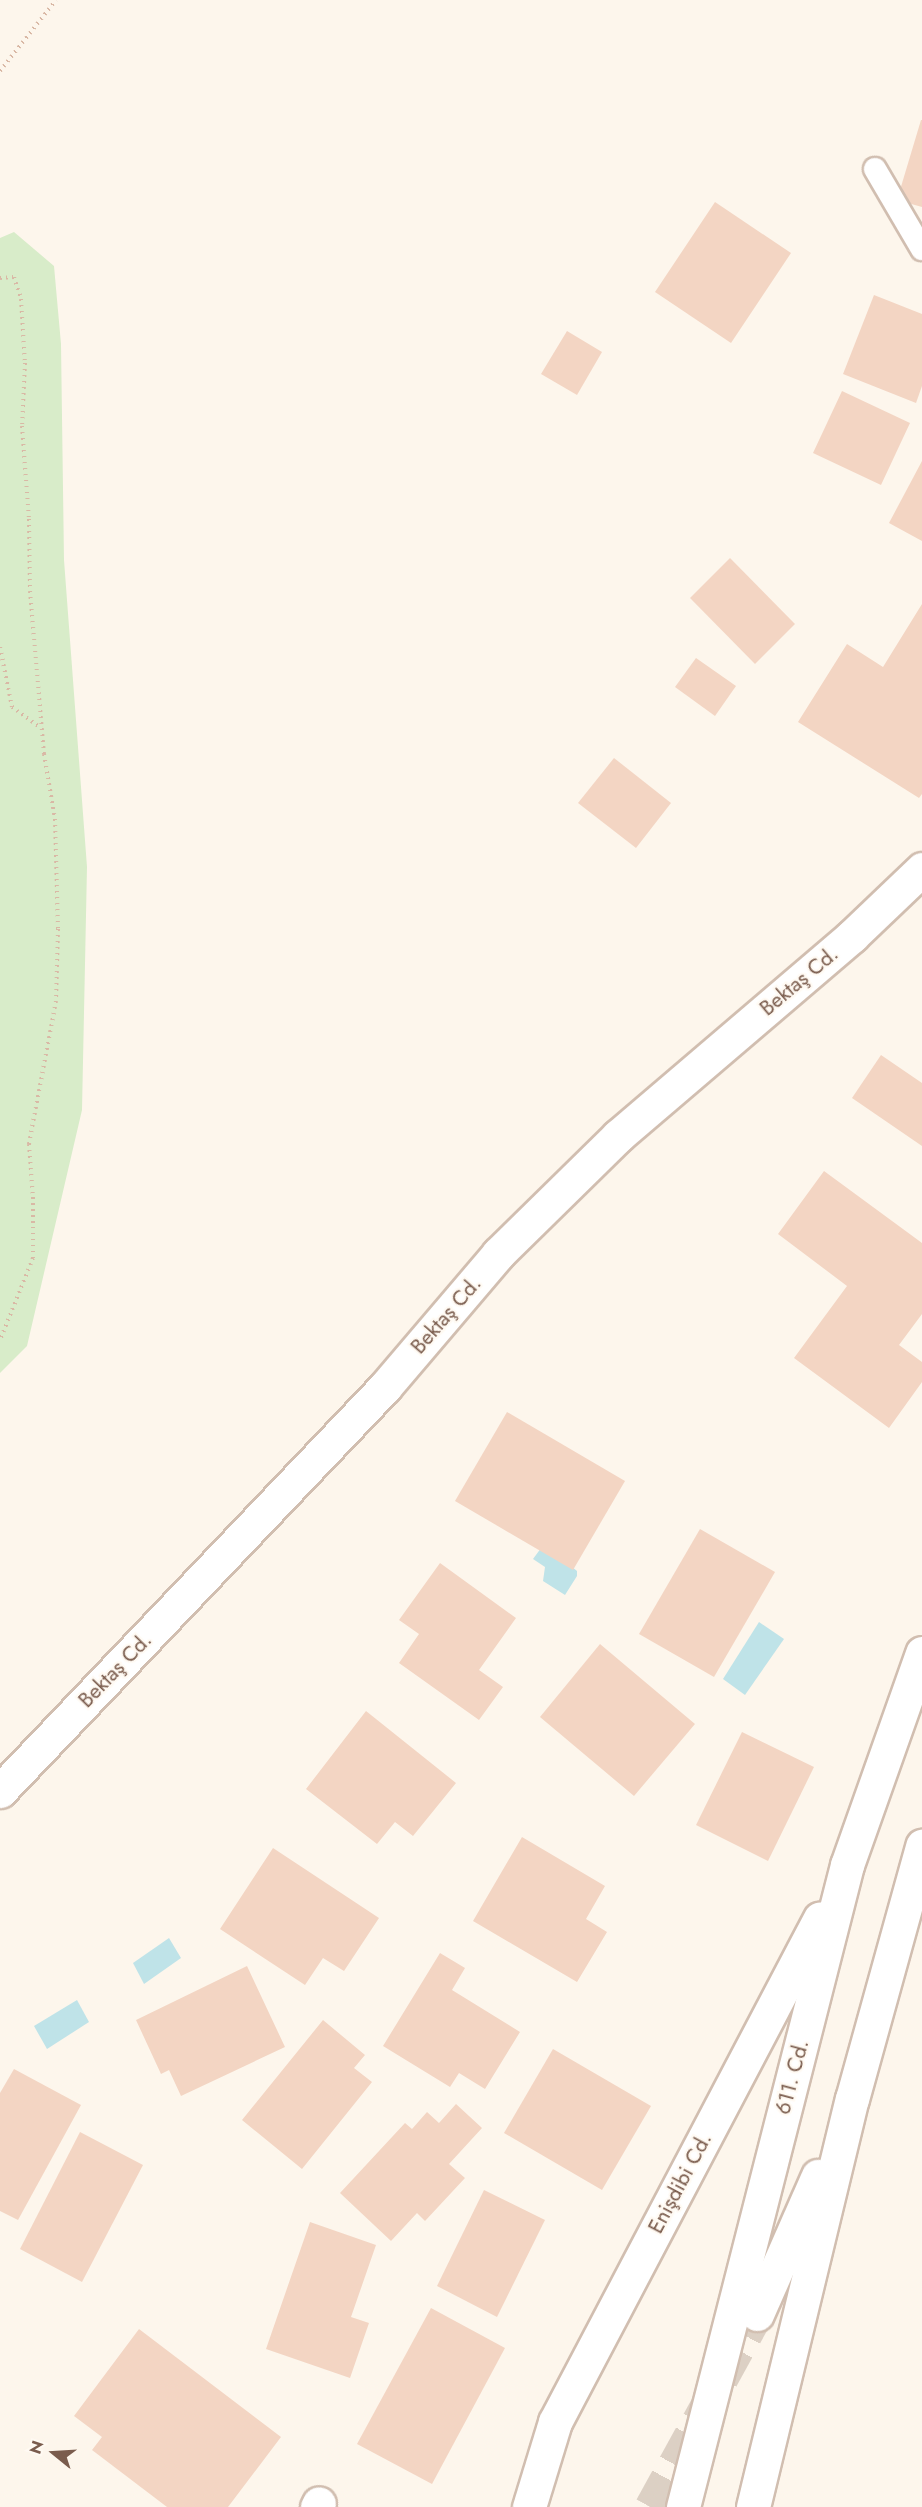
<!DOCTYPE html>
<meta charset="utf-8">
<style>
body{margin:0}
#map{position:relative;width:922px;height:2507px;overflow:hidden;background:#fdf6ec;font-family:Jost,sans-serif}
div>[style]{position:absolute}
.green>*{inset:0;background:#d8ecc9}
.water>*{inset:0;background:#bfe3e8}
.building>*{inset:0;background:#f3d5c3}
.street-tunnel>*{height:33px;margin-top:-16.5px;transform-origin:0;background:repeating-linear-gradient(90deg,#dcd0c4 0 33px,transparent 0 49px)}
.path>*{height:4px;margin-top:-2px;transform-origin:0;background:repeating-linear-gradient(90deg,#d9b8a5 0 1.5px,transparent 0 6px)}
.roads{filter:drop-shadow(2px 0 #d1beb0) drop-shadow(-2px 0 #d1beb0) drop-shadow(0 2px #d1beb0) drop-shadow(0 -2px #d1beb0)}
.lane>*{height:22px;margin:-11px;padding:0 11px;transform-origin:11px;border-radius:11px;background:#fff}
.street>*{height:33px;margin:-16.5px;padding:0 16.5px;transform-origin:16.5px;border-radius:16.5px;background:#fff}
span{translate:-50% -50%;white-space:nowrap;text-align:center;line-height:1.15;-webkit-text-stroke:4.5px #fffaf3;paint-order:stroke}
.street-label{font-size:21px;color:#7a5c4d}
.north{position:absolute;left:24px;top:2423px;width:60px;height:60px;-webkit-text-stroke:4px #fffaf3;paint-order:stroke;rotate:288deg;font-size:16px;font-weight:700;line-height:24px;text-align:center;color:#7a5c4d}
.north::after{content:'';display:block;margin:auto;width:21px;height:27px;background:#7a5c4d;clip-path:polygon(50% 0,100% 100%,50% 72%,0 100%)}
</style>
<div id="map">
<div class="green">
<i style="clip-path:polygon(14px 232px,54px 266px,61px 344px,64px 560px,87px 867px,82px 1110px,27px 1346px,0 1373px,0 238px)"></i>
</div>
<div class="water">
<i style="clip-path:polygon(544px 1544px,577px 1571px,577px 1576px,565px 1595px,543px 1581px,545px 1567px,533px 1559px)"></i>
<i style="clip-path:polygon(759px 1622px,784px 1639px,745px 1695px,723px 1679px)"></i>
<i style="clip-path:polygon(169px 1938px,181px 1958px,144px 1984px,133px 1963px)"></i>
<i style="clip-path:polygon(77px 2000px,89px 2022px,47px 2049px,34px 2026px)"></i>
</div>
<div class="building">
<i style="clip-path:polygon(921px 120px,922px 120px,922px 207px,897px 200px)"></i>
<i style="clip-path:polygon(715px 202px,791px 253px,731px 343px,655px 292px)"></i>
<i style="clip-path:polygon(874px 295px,922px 314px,922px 386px,916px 403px,843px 374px)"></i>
<i style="clip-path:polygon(567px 331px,602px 352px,577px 395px,541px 374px)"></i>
<i style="clip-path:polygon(842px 391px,910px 423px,881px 485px,813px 453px)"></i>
<i style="clip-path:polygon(922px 461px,922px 541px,889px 523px)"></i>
<i style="clip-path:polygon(730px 558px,795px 624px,755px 664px,690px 598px)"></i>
<i style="clip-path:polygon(922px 604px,922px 794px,919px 798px,798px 722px,847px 644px,883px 667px)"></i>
<i style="clip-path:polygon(696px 658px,736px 686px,715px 716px,675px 687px)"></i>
<i style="clip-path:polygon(614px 758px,671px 803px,636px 848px,578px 803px)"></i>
<i style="clip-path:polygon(881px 1055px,922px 1083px,922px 1146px,852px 1098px)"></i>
<i style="clip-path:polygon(824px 1171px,922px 1243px,922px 1314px,899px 1345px,922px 1362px,922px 1382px,889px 1428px,794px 1358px,847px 1286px,778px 1234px)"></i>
<i style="clip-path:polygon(507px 1412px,625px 1481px,573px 1570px,455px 1501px)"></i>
<i style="clip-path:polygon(700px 1529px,775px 1572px,714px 1677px,639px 1634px)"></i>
<i style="clip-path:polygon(440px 1563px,516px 1618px,479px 1670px,503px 1687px,479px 1720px,399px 1663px,419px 1634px,399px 1620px)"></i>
<i style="clip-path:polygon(600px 1644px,695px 1724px,634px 1796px,540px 1717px)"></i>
<i style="clip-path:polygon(366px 1711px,456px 1783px,413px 1836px,395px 1822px,377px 1844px,306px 1789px)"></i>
<i style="clip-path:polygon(742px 1732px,814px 1767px,768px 1861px,696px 1825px)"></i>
<i style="clip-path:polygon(522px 1837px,605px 1886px,586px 1919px,607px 1932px,577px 1982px,473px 1921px)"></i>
<i style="clip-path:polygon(273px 1848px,379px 1918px,344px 1971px,323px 1958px,305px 1985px,220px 1929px)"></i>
<i style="clip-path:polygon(440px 1953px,465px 1968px,452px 1990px,520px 2032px,485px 2089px,459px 2073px,450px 2087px,383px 2046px)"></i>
<i style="clip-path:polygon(247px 1966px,285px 2047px,181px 2096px,169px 2070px,161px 2074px,136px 2020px)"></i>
<i style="clip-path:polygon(323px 2020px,365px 2055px,354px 2068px,372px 2082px,302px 2169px,242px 2120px)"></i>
<i style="clip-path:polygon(553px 2049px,651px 2106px,602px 2190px,504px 2133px)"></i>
<i style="clip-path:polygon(14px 2069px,81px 2105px,18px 2220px,0 2211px,0 2093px)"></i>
<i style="clip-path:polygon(456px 2104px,482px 2128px,449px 2164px,465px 2178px,425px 2221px,417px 2213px,391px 2241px,340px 2193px,405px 2123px,412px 2129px,427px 2112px,439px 2123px)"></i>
<i style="clip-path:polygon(80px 2132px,143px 2165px,82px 2282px,20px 2249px)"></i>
<i style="clip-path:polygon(484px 2190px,545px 2220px,497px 2317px,437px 2286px)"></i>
<i style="clip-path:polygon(310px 2222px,376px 2245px,351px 2317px,369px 2323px,350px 2378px,266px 2349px)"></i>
<i style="clip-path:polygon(431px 2308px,505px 2348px,432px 2484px,357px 2444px)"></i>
<i style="clip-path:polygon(139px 2329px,281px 2437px,228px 2507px,167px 2507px,92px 2450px,102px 2437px,74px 2416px)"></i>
</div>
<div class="street-tunnel">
<i style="left:651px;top:2507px;width:220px;rotate:-61.2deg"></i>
</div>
<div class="path">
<i style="left:0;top:71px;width:90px;rotate:-51.7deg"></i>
<i style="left:0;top:278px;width:14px;rotate:-4deg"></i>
<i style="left:14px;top:277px;width:23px;rotate:72deg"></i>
<i style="left:21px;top:299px;width:64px;rotate:86.4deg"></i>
<i style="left:25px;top:363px;width:63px;rotate:92.7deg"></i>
<i style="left:22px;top:426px;width:93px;rotate:85.7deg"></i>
<i style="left:29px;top:519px;width:72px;rotate:89.2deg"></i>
<i style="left:30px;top:591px;width:164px;rotate:85.1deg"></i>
<i style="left:44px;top:754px;width:66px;rotate:80.4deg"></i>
<i style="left:55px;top:819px;width:110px;rotate:88.4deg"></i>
<i style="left:58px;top:929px;width:72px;rotate:91.6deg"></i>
<i style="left:56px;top:1001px;width:146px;rotate:100.7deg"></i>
<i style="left:29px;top:1144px;width:53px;rotate:85.7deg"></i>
<i style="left:33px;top:1197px;width:61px;rotate:90deg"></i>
<i style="left:33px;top:1258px;width:88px;rotate:111.9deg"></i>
<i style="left:0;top:647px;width:61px;rotate:78.7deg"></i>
<i style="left:12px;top:707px;width:36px;rotate:36deg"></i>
</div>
<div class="roads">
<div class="lane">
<i style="left:875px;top:169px;width:93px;rotate:59.6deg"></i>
</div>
<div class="street">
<i style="left:0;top:1791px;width:558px;rotate:-46.38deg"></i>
<i style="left:385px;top:1387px;width:175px;rotate:-49.6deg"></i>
<i style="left:498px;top:1254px;width:168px;rotate:-44.5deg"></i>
<i style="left:618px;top:1136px;width:308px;rotate:-40.5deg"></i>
<i style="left:852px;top:936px;width:97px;rotate:-43.7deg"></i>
<i style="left:757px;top:2314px;width:151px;rotate:-66.2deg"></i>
<i style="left:317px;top:2507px;width:4px;rotate:-63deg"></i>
<i style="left:529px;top:2507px;width:89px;rotate:-73deg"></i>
<i style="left:555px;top:2422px;width:569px;rotate:-62.26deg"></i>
<i style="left:683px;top:2507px;width:663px;rotate:-75.67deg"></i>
<i style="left:847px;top:1865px;width:225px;rotate:-70.5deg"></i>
<i style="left:753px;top:2507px;width:420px;rotate:-76.4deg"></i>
<i style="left:852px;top:2099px;width:263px;rotate:-74.5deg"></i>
</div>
</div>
<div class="street-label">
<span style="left:799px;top:981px;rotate:-40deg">Bektaş Cd.</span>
<span style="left:446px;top:1315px;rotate:-49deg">Bektaş Cd.</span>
<span style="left:115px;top:1670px;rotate:-46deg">Bektaş Cd.</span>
<span style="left:792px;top:2077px;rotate:-75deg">611. Cd.</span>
<span style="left:680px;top:2183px;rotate:-62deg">Enişdibi Cd.</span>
</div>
<div class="north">N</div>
</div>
